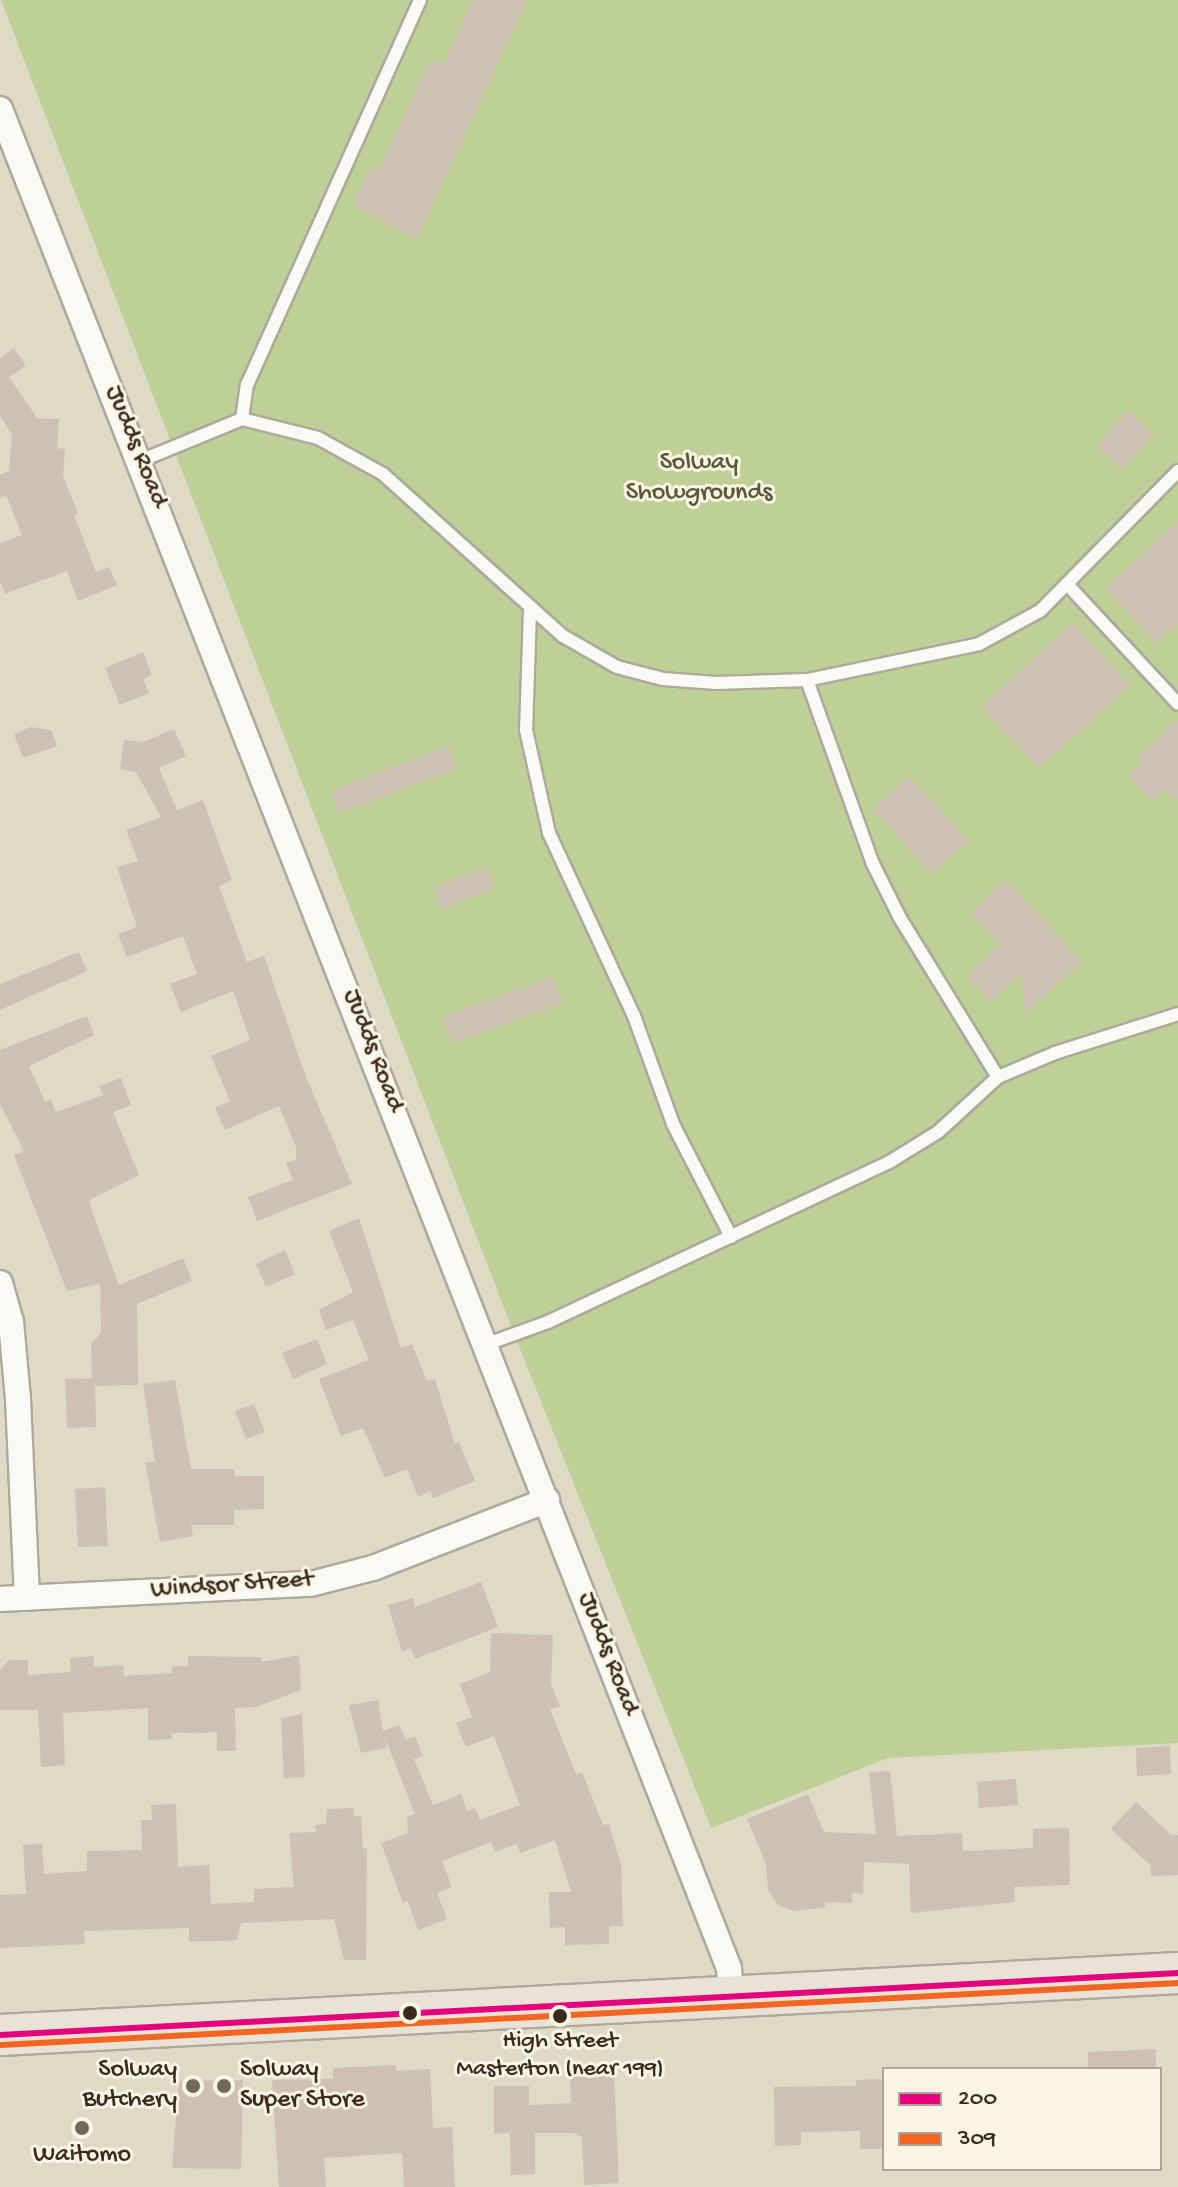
<!DOCTYPE html>
<style>
body{margin:0}
#map{position:relative;width:1178px;height:2187px;overflow:hidden;background:#dedac6;font-family:"Gochi Hand",sans-serif}
div>[style]{position:absolute}
.green>*{inset:0;background:#bed097}
.building>*{inset:0;background:#cfc0b4}
.roads{filter:drop-shadow(2px 0 #aea99b) drop-shadow(-2px 0 #aea99b) drop-shadow(0 2px #aea99b) drop-shadow(0 -2px #aea99b)}
.service>*{height:12px;margin:-6px;padding:0 6px;transform-origin:6px;border-radius:6px;background:#faf9f6}
.minor>*{height:24px;margin:-12px;padding:0 12px;transform-origin:12px;border-radius:12px;background:#faf9f6}
.trunk>*{height:40px;margin:-20px;padding:0 20px;transform-origin:20px;border-radius:20px;background:#e9e2d5}
.bus-1>*{height:6px;margin:-3px;padding:0 3px;transform-origin:3px;border-radius:3px;background:#e5007d}
.bus-2>*{height:6px;margin:-3px;padding:0 3px;transform-origin:3px;border-radius:3px;background:#f26522}
.dots>*{width:22px;height:22px;translate:-50% -50%;box-sizing:border-box;border:4px solid #fcf5e5;border-radius:50%}
span{translate:-50% -50%;white-space:nowrap;text-align:center;line-height:1.15;-webkit-text-stroke:6px #fcf5e5;paint-order:stroke}
.bus-label{font-size:24px;color:#3b2a1e}
.street-label{font-size:26px;color:#3b2a1e}
.park-label{font-size:26px;color:#5a5937}
.poi-label{font-size:26px;color:#3b2a1e}
.right{translate:-100% -50%;text-align:right}
.left{translate:0 -50%;text-align:left}
.legend{position:absolute;left:882px;top:2067px;width:280px;height:104px;box-sizing:border-box;background:#fcf5e5;border:2px solid #afa495;margin:0;padding:10px 14px;list-style:none;font-size:24px;color:#3b2a1e}
.legend li{display:flex;align-items:center;gap:16px;height:40px}
.legend b{width:40px;border:2px solid #afa495}
</style>
<div id="map">
<div class="green">
<i style="clip-path:polygon(1px 0,1178px 0,1178px 1743px,888px 1758px,711px 1828px,511px 1326px)"></i>
</div>
<div class="building">
<i style="clip-path:polygon(473px 0,527px 0,417px 239px,353px 205px,371px 167px,379px 171px,430px 60px,443px 66px)"></i>
<i style="clip-path:polygon(14px 348px,26px 366px,9px 377px,37px 418px,59px 419px,57px 448px,65px 449px,63px 476px,78px 513px,74px 515px,96px 572px,109px 567px,117px 585px,78px 601px,67px 571px,5px 594px,0 581px,0 543px,22px 535px,6px 495px,0 498px,0 475px,9px 471px,12px 435px,0 416px,0 358px)"></i>
<i style="clip-path:polygon(1128px 411px,1154px 434px,1123px 469px,1097px 446px)"></i>
<i style="clip-path:polygon(1178px 522px,1178px 624px,1157px 643px,1106px 588px)"></i>
<i style="clip-path:polygon(1073px 623px,1130px 685px,1039px 768px,982px 706px)"></i>
<i style="clip-path:polygon(143px 652px,152px 675px,143px 679px,149px 693px,120px 705px,105px 668px)"></i>
<i style="clip-path:polygon(1178px 720px,1178px 802px,1165px 789px,1152px 801px,1129px 776px,1142px 764px,1137px 758px)"></i>
<i style="clip-path:polygon(31px 727px,51px 730px,57px 746px,23px 758px,14px 734px)"></i>
<i style="clip-path:polygon(174px 729px,186px 756px,159px 768px,177px 810px,203px 800px,232px 880px,219px 886px,247px 962px,264px 956px,306px 1077px,352px 1184px,257px 1221px,248px 1197px,293px 1180px,286px 1163px,296px 1159px,296px 1147px,279px 1106px,225px 1130px,215px 1108px,230px 1101px,211px 1056px,250px 1040px,233px 991px,181px 1012px,170px 984px,197px 974px,183px 936px,127px 957px,118px 934px,137px 927px,117px 867px,138px 861px,126px 830px,161px 817px,136px 772px,120px 769px,124px 740px,143px 742px)"></i>
<i style="clip-path:polygon(448px 746px,457px 768px,340px 813px,331px 791px)"></i>
<i style="clip-path:polygon(909px 776px,969px 841px,933px 873px,873px 809px)"></i>
<i style="clip-path:polygon(486px 867px,495px 888px,442px 909px,434px 888px)"></i>
<i style="clip-path:polygon(1006px 880px,1082px 962px,1026px 1012px,1021px 973px,991px 1001px,967px 976px,1001px 945px,971px 912px)"></i>
<i style="clip-path:polygon(79px 952px,87px 971px,0 1010px,0 984px)"></i>
<i style="clip-path:polygon(553px 977px,563px 1003px,453px 1043px,443px 1017px)"></i>
<i style="clip-path:polygon(87px 1016px,94px 1035px,29px 1066px,45px 1102px,51px 1100px,56px 1112px,103px 1095px,99px 1086px,121px 1078px,131px 1105px,113px 1112px,139px 1175px,89px 1200px,92px 1211px,119px 1285px,183px 1258px,192px 1281px,137px 1304px,138px 1385px,95px 1386px,96px 1427px,67px 1428px,65px 1379px,92px 1378px,91px 1344px,101px 1333px,100px 1284px,67px 1291px,14px 1155px,24px 1151px,0 1104px,0 1050px)"></i>
<i style="clip-path:polygon(359px 1218px,401px 1348px,412px 1344px,427px 1381px,435px 1379px,455px 1444px,459px 1442px,475px 1481px,433px 1498px,430px 1491px,418px 1497px,407px 1469px,385px 1478px,363px 1428px,341px 1436px,319px 1379px,369px 1360px,353px 1320px,326px 1330px,319px 1310px,353px 1292px,329px 1231px)"></i>
<i style="clip-path:polygon(285px 1250px,295px 1274px,266px 1287px,256px 1264px)"></i>
<i style="clip-path:polygon(317px 1339px,327px 1364px,293px 1379px,282px 1353px)"></i>
<i style="clip-path:polygon(175px 1380px,191px 1469px,234px 1469px,234px 1476px,264px 1476px,264px 1509px,234px 1510px,234px 1525px,191px 1525px,193px 1536px,160px 1542px,145px 1462px,155px 1462px,143px 1384px)"></i>
<i style="clip-path:polygon(254px 1404px,265px 1432px,246px 1439px,235px 1411px)"></i>
<i style="clip-path:polygon(105px 1487px,108px 1546px,78px 1547px,75px 1489px)"></i>
<i style="clip-path:polygon(481px 1582px,498px 1627px,415px 1659px,411px 1648px,402px 1652px,388px 1605px,413px 1598px,415px 1607px)"></i>
<i style="clip-path:polygon(491px 1633px,553px 1635px,551px 1684px,560px 1706px,550px 1709px,576px 1774px,582px 1772px,603px 1825px,609px 1824px,621px 1865px,623px 1926px,609px 1926px,609px 1944px,565px 1945px,565px 1927px,550px 1928px,549px 1892px,571px 1892px,555px 1840px,520px 1853px,517px 1844px,495px 1852px,491px 1842px,442px 1861px,452px 1887px,437px 1893px,447px 1919px,418px 1930px,408px 1901px,403px 1903px,381px 1843px,408px 1833px,407px 1817px,415px 1814px,385px 1738px,387px 1748px,361px 1753px,349px 1705px,378px 1700px,383px 1731px,399px 1725px,406px 1740px,415px 1736px,423px 1756px,414px 1759px,433px 1805px,461px 1794px,467px 1811px,475px 1808px,480px 1820px,520px 1805px,494px 1736px,466px 1747px,456px 1723px,472px 1717px,460px 1684px,490px 1672px)"></i>
<i style="clip-path:polygon(299px 1655px,301px 1690px,256px 1707px,235px 1708px,236px 1751px,217px 1751px,217px 1732px,171px 1733px,172px 1739px,148px 1740px,148px 1708px,63px 1713px,65px 1765px,41px 1767px,38px 1710px,0 1710px,0 1670px,9px 1660px,28px 1660px,28px 1675px,71px 1672px,70px 1658px,94px 1656px,94px 1667px,123px 1665px,124px 1676px,172px 1673px,172px 1666px,188px 1666px,188px 1656px,262px 1657px,262px 1662px)"></i>
<i style="clip-path:polygon(302px 1714px,305px 1777px,284px 1778px,281px 1718px)"></i>
<i style="clip-path:polygon(1170px 1746px,1171px 1774px,1137px 1776px,1136px 1748px)"></i>
<i style="clip-path:polygon(890px 1771px,897px 1836px,962px 1833px,963px 1851px,1033px 1848px,1033px 1829px,1069px 1828px,1070px 1885px,1014px 1887px,1015px 1902px,911px 1913px,909px 1864px,864px 1862px,863px 1894px,852px 1893px,852px 1903px,825px 1902px,825px 1907px,794px 1911px,778px 1905px,768px 1890px,766px 1864px,747px 1819px,808px 1794px,824px 1832px,876px 1834px,869px 1773px)"></i>
<i style="clip-path:polygon(1016px 1779px,1018px 1805px,979px 1808px,977px 1782px)"></i>
<i style="clip-path:polygon(1136px 1802px,1171px 1835px,1178px 1835px,1178px 1875px,1151px 1876px,1151px 1866px,1111px 1829px)"></i>
<i style="clip-path:polygon(176px 1804px,178px 1867px,209px 1865px,211px 1904px,254px 1902px,254px 1889px,294px 1887px,289px 1833px,316px 1832px,315px 1825px,326px 1824px,327px 1809px,353px 1808px,354px 1816px,361px 1816px,363px 1849px,367px 1848px,366px 1960px,344px 1960px,334px 1919px,241px 1923px,237px 1940px,189px 1942px,189px 1928px,84px 1931px,85px 1944px,0 1948px,0 1895px,26px 1894px,23px 1845px,42px 1844px,44px 1874px,87px 1871px,87px 1851px,142px 1850px,141px 1820px,152px 1820px,151px 1805px)"></i>
<i style="clip-path:polygon(1156px 2049px,1156px 2069px,1088px 2069px,1088px 2052px)"></i>
<i style="clip-path:polygon(396px 2065px,396px 2071px,430px 2069px,433px 2128px,452px 2127px,455px 2187px,404px 2187px,402px 2153px,324px 2158px,326px 2187px,279px 2187px,272px 2080px,333px 2079px,333px 2068px)"></i>
<i style="clip-path:polygon(614px 2075px,619px 2183px,584px 2185px,582px 2137px,573px 2133px,535px 2133px,535px 2174px,511px 2175px,510px 2133px,494px 2134px,494px 2086px,529px 2086px,529px 2105px,571px 2103px,570px 2077px)"></i>
<i style="clip-path:polygon(884px 2079px,882px 2148px,860px 2149px,860px 2131px,801px 2132px,801px 2145px,775px 2146px,774px 2087px,856px 2086px,856px 2080px)"></i>
<i style="clip-path:polygon(243px 2080px,241px 2169px,172px 2168px,179px 2081px)"></i>
</div>
<div class="roads">
<div class="service">
<i style="left:242px;top:419px;width:34px;rotate:-82deg"></i>
<i style="left:247px;top:385px;width:422px;rotate:-65.8deg"></i>
<i style="left:140px;top:461px;width:110px;rotate:-22.4deg"></i>
<i style="left:242px;top:419px;width:78px;rotate:14deg"></i>
<i style="left:318px;top:438px;width:74px;rotate:29deg"></i>
<i style="left:383px;top:474px;width:242px;rotate:42deg"></i>
<i style="left:563px;top:636px;width:62px;rotate:29.9deg"></i>
<i style="left:617px;top:667px;width:48px;rotate:14.6deg"></i>
<i style="left:663px;top:679px;width:53px;rotate:4.3deg"></i>
<i style="left:716px;top:683px;width:91px;rotate:-1.9deg"></i>
<i style="left:807px;top:680px;width:176px;rotate:-11.8deg"></i>
<i style="left:979px;top:644px;width:69px;rotate:-28.4deg"></i>
<i style="left:1040px;top:611px;width:197px;rotate:-45.4deg"></i>
<i style="left:1067px;top:584px;width:163px;rotate:47.2deg"></i>
<i style="left:530px;top:611px;width:119px;rotate:91.9deg"></i>
<i style="left:526px;top:730px;width:106px;rotate:77.4deg"></i>
<i style="left:549px;top:833px;width:202px;rotate:65.1deg"></i>
<i style="left:634px;top:1016px;width:115px;rotate:70.1deg"></i>
<i style="left:673px;top:1124px;width:127px;rotate:62.8deg"></i>
<i style="left:807px;top:680px;width:195px;rotate:70.3deg"></i>
<i style="left:873px;top:864px;width:60px;rotate:63.4deg"></i>
<i style="left:900px;top:918px;width:187px;rotate:58.4deg"></i>
<i style="left:487px;top:1344px;width:65px;rotate:-19.8deg"></i>
<i style="left:548px;top:1322px;width:379px;rotate:-25.1deg"></i>
<i style="left:891px;top:1161px;width:55px;rotate:-31.7deg"></i>
<i style="left:938px;top:1132px;width:81px;rotate:-42.5deg"></i>
<i style="left:998px;top:1077px;width:62px;rotate:-22.8deg"></i>
<i style="left:1055px;top:1053px;width:129px;rotate:-17.6deg"></i>
</div>
<div class="minor">
<i style="left:0;top:109px;width:1997px;rotate:68.59deg"></i>
<i style="left:729px;top:1968px;width:27px;rotate:86deg"></i>
<i style="left:0;top:1283px;width:41px;rotate:74.2deg"></i>
<i style="left:11px;top:1322px;width:77px;rotate:84.8deg"></i>
<i style="left:18px;top:1399px;width:199px;rotate:87.4deg"></i>
<i style="left:0;top:1599px;width:311px;rotate:-2.8deg"></i>
<i style="left:311px;top:1584px;width:64px;rotate:-14.5deg"></i>
<i style="left:373px;top:1568px;width:187px;rotate:-21.3deg"></i>
</div>
<div class="trunk">
<i style="left:0;top:2035px;width:1180px;rotate:-3.01deg"></i>
</div>
</div>
<div class="bus-1">
<i style="left:0;top:2035px;width:1180px;rotate:-3.01deg"></i>
</div>
<div class="bus-2">
<i style="left:1px;top:2045px;width:1179px;rotate:-3.02deg"></i>
</div>
<div class="dots">
<i style="left:410px;top:2013px;background:#3b2a1e"></i>
<i style="left:560px;top:2016px;background:#3b2a1e"></i>
<i style="left:193px;top:2086px;background:#746859"></i>
<i style="left:224px;top:2086px;background:#746859"></i>
<i style="left:82px;top:2128px;background:#746859"></i>
</div>
<div class="bus-label">
<span style="left:560px;top:2056px">High Street<br>Masterton (near 199)</span>
</div>
<div class="street-label">
<span style="left:135px;top:447px;rotate:68deg">Judds Road</span>
<span style="left:372px;top:1051px;rotate:69deg">Judds Road</span>
<span style="left:232px;top:1586px;rotate:-4deg">Windsor Street</span>
<span style="left:607px;top:1654px;rotate:69deg">Judds Road</span>
</div>
<div class="park-label">
<span style="left:699px;top:479px">Solway<br>Showgrounds</span>
</div>
<div class="poi-label">
<span class="right" style="left:177px;top:2086px">Solway<br>Butchery</span>
<span class="left" style="left:240px;top:2086px">Solway<br>Super Store</span>
<span style="left:82px;top:2156px">Waitomo</span>
</div>
<ul class="legend">
<li><b style="height:10px;background:#e5007d"></b>200</li>
<li><b style="height:10px;background:#f26522"></b>309</li>
</ul>
</div>
